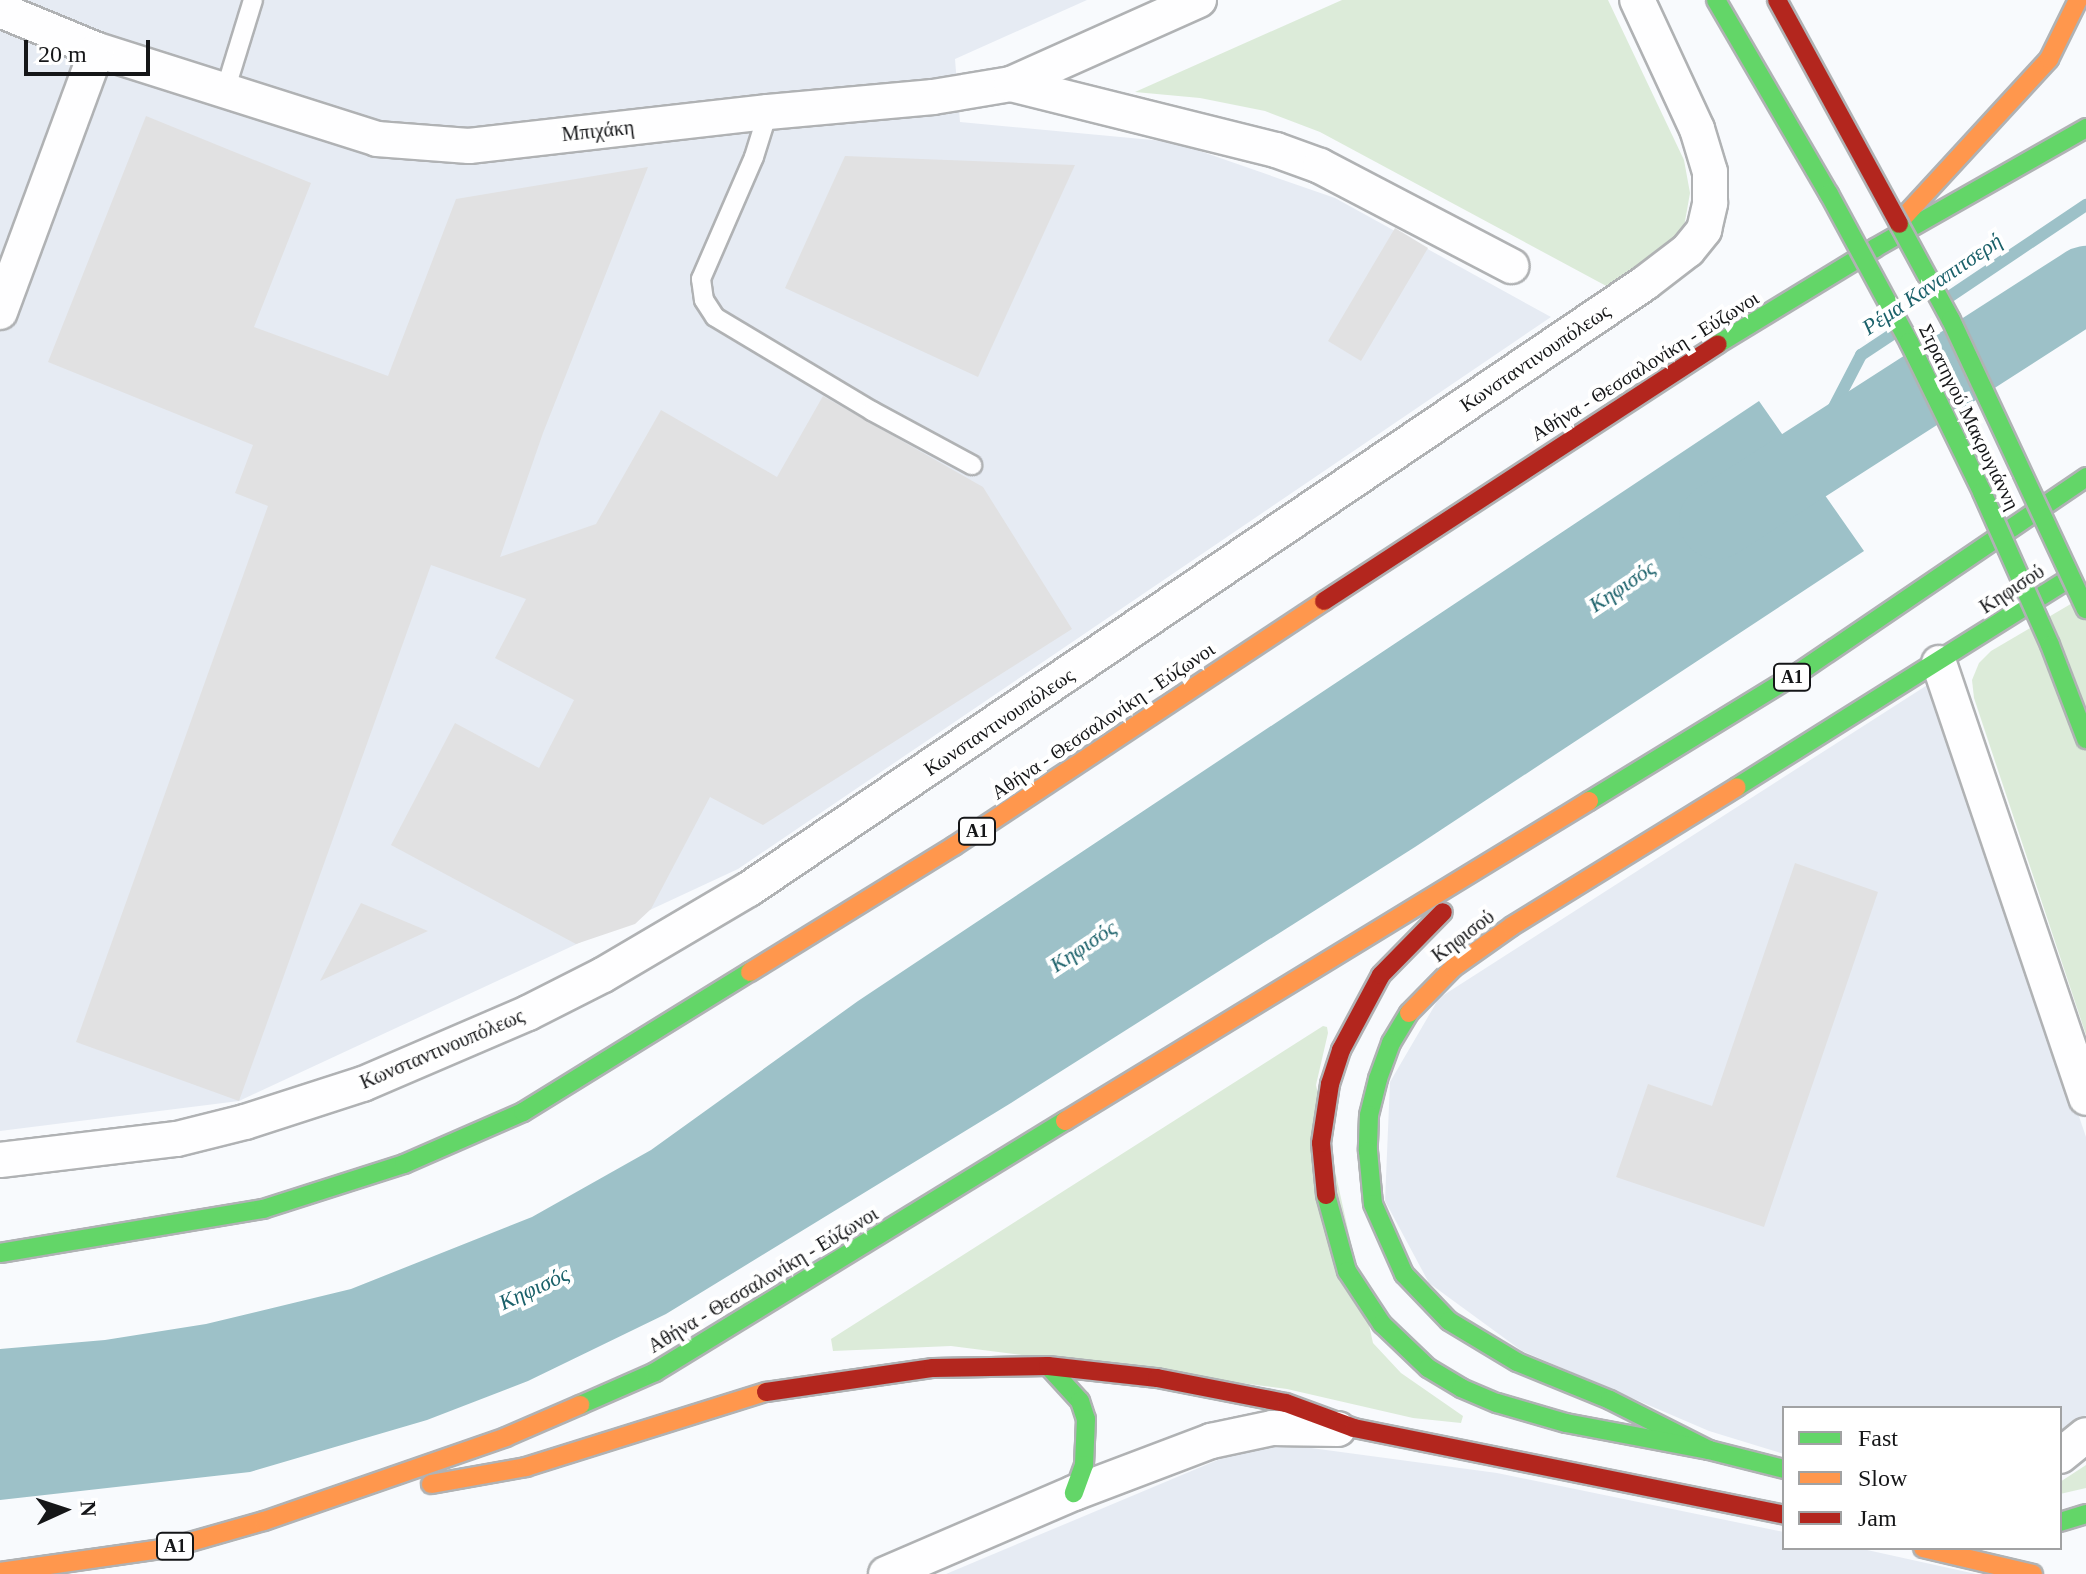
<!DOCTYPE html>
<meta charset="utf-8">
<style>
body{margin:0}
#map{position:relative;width:2086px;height:1574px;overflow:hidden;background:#f8fafd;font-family:"Times New Roman",serif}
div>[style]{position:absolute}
.built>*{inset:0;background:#e6ebf3}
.green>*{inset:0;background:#dcebd9}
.water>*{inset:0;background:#9dc1c8}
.stream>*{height:12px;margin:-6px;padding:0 6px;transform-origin:6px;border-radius:6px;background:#9dc1c8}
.river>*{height:76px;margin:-38px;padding:0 38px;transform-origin:38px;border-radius:38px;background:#9dc1c8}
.building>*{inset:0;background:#e1e1e2}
.roads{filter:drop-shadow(2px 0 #b0b2b4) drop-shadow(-2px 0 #b0b2b4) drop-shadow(0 2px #b0b2b4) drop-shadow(0 -2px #b0b2b4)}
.lane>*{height:18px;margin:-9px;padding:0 9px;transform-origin:9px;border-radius:9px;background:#fefeff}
.street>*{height:34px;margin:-17px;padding:0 17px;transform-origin:17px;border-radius:17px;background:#fefeff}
.fast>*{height:18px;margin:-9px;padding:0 9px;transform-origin:9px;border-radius:9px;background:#63d668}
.slow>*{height:18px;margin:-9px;padding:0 9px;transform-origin:9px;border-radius:9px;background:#ff974d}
.jam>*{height:18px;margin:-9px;padding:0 9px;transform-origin:9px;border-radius:9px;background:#b3261e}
.bridges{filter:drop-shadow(2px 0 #b0b2b4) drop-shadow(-2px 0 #b0b2b4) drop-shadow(0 2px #b0b2b4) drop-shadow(0 -2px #b0b2b4)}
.fast-bridge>*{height:18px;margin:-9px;padding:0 9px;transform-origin:9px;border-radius:9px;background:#63d668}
.jam-bridge>*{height:18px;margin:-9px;padding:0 9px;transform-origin:9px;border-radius:9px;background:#b3261e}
span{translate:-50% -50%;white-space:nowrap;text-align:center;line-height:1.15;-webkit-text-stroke:8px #fff;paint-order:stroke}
.shield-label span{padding:2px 6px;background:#fff;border:2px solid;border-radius:6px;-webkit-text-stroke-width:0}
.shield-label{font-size:18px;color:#151618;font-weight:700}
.street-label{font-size:20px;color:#151618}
.water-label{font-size:22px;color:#1b616a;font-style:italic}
.legend{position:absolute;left:1782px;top:1406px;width:280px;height:144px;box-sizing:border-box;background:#fff;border:2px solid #a1a2a3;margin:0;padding:10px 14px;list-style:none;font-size:24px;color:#151618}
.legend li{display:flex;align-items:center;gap:16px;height:40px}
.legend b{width:40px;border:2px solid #a1a2a3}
.north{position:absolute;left:24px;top:1470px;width:80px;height:80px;-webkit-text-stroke:6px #fff;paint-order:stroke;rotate:87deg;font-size:22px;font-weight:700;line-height:32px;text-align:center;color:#151618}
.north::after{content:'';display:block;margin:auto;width:28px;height:36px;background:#151618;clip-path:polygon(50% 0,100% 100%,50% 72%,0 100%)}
.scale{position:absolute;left:24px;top:40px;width:126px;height:36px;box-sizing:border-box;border:4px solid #151618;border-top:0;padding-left:10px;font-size:24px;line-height:28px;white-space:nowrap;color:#151618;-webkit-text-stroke:6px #fff;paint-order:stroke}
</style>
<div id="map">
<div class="built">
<i style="clip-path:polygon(0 0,1087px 0,955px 59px,960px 122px,1174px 142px,1335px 198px,1551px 317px,738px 869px,239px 1101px,0 1131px)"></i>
<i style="clip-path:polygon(1932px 682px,2086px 1137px,2086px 1415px,2060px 1440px,2060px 1408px,1784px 1408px,1784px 1454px,1709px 1431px,1522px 1351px,1429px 1283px,1385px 1201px,1390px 1082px,1439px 998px)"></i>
<i style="clip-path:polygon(1274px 1443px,1497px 1473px,1784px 1532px,1784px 1548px,1858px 1548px,1976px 1574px,946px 1574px,1251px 1446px)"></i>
</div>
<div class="green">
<i style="clip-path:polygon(1342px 0,1608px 0,1684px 160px,1690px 193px,1684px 227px,1667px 250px,1610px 288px,1320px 132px,1265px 111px,1200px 98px,1135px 92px)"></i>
<i style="clip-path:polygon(2086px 595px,2086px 1035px,1974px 698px,1972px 680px,1979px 663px,1991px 651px)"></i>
<i style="clip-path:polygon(1323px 1026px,1327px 1027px,1328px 1033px,1316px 1085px,1373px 1343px,1401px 1373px,1463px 1416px,1461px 1423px,1413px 1418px,1287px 1389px,951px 1346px,833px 1351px,831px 1339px)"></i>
<i style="clip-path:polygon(2086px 1465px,2086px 1488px,2060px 1494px,2060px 1482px)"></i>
</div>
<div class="water">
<i style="clip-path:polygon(1759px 401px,1864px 551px,1415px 847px,1011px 1103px,666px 1314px,528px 1381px,427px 1420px,250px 1472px,0 1500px,0 1349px,105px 1340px,206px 1324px,351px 1289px,532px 1217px,651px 1150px,858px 1001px)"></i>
</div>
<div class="stream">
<i style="left:1946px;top:299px;width:169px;rotate:-33.9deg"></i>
<i style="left:1805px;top:463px;width:122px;rotate:-62.6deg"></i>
<i style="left:1861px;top:355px;width:43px;rotate:-33.7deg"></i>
</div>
<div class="river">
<i style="left:1717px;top:521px;width:439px;rotate:-32.7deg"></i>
</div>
<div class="building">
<i style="clip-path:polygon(146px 116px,311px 183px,254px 327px,388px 376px,456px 199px,648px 167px,543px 433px,500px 557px,596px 524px,661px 410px,777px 477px,823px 396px,983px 487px,1072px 629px,763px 825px,710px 797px,651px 909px,635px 924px,576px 944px,391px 845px,455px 723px,539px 768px,574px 700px,495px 658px,526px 599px,431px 565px,239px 1101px,76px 1042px,268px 506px,235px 493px,253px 445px,48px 362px)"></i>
<i style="clip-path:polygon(845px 156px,1075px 165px,978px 377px,785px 288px)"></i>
<i style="clip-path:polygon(1395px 228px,1428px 248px,1361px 361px,1328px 341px)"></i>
<i style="clip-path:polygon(1795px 863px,1878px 892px,1764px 1227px,1616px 1177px,1648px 1084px,1712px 1106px)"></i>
<i style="clip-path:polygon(361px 903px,428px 931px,320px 981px)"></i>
</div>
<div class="roads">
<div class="lane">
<i style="left:225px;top:91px;width:95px;rotate:-72.9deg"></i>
<i style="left:768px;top:112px;width:47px;rotate:107.3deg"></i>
<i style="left:754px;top:157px;width:133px;rotate:113.5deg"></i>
<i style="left:701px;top:279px;width:21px;rotate:82deg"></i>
<i style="left:704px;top:300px;width:20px;rotate:57deg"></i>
<i style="left:715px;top:317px;width:183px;rotate:30.9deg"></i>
<i style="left:872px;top:411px;width:114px;rotate:28.4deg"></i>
</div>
<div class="street">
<i style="left:0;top:10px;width:105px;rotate:22.4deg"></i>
<i style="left:97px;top:50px;width:294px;rotate:17.6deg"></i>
<i style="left:377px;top:139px;width:92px;rotate:4.4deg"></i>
<i style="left:469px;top:146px;width:301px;rotate:-6.5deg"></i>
<i style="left:768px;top:112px;width:166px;rotate:-5.2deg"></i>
<i style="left:933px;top:97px;width:79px;rotate:-9.5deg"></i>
<i style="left:1011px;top:84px;width:206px;rotate:-24.1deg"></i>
<i style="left:1011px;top:84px;width:273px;rotate:14deg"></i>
<i style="left:1276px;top:150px;width:47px;rotate:20deg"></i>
<i style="left:1320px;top:166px;width:216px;rotate:27.6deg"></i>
<i style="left:0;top:312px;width:279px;rotate:-69.7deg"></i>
<i style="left:1939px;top:663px;width:459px;rotate:71.3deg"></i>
<i style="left:0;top:1160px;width:178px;rotate:-6.8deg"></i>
<i style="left:177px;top:1139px;width:70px;rotate:-14deg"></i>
<i style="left:245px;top:1122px;width:124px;rotate:-17.9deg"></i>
<i style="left:363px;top:1084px;width:180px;rotate:-23.3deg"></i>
<i style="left:528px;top:1013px;width:84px;rotate:-26.9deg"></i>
<i style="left:603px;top:975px;width:169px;rotate:-30.5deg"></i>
<i style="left:749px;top:889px;width:1082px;rotate:-34.07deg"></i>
<i style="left:1645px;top:283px;width:54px;rotate:-37.5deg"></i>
<i style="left:1688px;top:250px;width:26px;rotate:-51deg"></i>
<i style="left:1704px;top:230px;width:28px;rotate:-77deg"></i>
<i style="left:1710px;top:203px;width:31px;rotate:-90deg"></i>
<i style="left:1710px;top:172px;width:45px;rotate:-106.8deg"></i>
<i style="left:1697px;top:129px;width:142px;rotate:-114.9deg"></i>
<i style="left:2060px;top:1456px;width:33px;rotate:-39deg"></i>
<i style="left:886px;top:1574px;width:205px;rotate:-23.3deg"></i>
<i style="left:1074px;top:1493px;width:147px;rotate:-20.8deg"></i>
<i style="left:1211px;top:1441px;width:62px;rotate:-12deg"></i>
<i style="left:1272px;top:1428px;width:66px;rotate:0.9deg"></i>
</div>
<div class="fast">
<i style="left:1718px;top:344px;width:184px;rotate:-31.4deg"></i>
<i style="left:1875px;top:248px;width:243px;rotate:-29.6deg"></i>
<i style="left:1737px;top:787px;width:386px;rotate:-32.1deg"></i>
<i style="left:1589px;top:801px;width:249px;rotate:-31.5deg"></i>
<i style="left:1801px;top:671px;width:345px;rotate:-34.2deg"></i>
<i style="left:1409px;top:1013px;width:35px;rotate:121deg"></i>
<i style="left:1391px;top:1043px;width:38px;rotate:110deg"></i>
<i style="left:1378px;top:1079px;width:37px;rotate:104deg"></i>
<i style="left:1369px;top:1115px;width:36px;rotate:92deg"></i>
<i style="left:1368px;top:1151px;width:53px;rotate:84.6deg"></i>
<i style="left:1373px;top:1204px;width:77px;rotate:66.1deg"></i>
<i style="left:1404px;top:1274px;width:65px;rotate:46.2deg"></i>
<i style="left:1449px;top:1321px;width:79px;rotate:31.1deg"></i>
<i style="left:1517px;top:1362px;width:100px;rotate:22.2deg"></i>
<i style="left:1610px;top:1400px;width:111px;rotate:26.8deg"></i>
<i style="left:1709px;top:1450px;width:77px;rotate:14.2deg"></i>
<i style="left:1326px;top:1195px;width:79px;rotate:74.6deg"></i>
<i style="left:1347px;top:1271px;width:64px;rotate:56.6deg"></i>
<i style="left:1382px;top:1324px;width:64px;rotate:43.7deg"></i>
<i style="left:1428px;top:1368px;width:39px;rotate:31deg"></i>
<i style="left:1461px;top:1388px;width:39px;rotate:23deg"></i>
<i style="left:1497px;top:1403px;width:72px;rotate:16.2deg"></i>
<i style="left:1566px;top:1423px;width:146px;rotate:10.7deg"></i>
<i style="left:0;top:1253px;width:267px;rotate:-9.5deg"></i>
<i style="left:263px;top:1209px;width:148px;rotate:-17.7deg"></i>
<i style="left:404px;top:1164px;width:130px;rotate:-23.6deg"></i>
<i style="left:523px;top:1112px;width:267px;rotate:-31.7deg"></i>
<i style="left:1048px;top:1366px;width:47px;rotate:47.6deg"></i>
<i style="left:1080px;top:1401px;width:19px;rotate:72deg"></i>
<i style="left:1086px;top:1419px;width:46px;rotate:92.5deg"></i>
<i style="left:1084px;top:1465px;width:30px;rotate:110deg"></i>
<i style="left:580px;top:1405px;width:82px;rotate:-23.7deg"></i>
<i style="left:655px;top:1372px;width:481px;rotate:-31.5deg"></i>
<i style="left:2060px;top:1522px;width:27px;rotate:-17deg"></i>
</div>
<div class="slow">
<i style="left:1901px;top:220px;width:219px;rotate:-47.4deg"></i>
<i style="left:2049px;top:59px;width:66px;rotate:-63.8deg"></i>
<i style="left:750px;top:972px;width:240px;rotate:-31.7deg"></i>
<i style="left:954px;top:846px;width:444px;rotate:-33.5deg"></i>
<i style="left:1409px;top:1013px;width:63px;rotate:-45.6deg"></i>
<i style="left:1453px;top:968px;width:72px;rotate:-35.4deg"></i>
<i style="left:1512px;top:926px;width:264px;rotate:-31.7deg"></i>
<i style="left:1065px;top:1121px;width:614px;rotate:-31.41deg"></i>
<i style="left:431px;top:1484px;width:97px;rotate:-10.1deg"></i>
<i style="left:526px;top:1467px;width:251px;rotate:-17.4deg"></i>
<i style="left:1923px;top:1548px;width:113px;rotate:13.3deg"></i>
<i style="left:0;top:1572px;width:171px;rotate:-8.1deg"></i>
<i style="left:169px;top:1548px;width:99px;rotate:-15.9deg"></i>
<i style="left:264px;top:1521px;width:256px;rotate:-19.1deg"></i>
<i style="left:506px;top:1437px;width:81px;rotate:-23.4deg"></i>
</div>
<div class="jam">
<i style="left:1324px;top:601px;width:470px;rotate:-33.1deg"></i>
<i style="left:1326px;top:1195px;width:52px;rotate:-95.5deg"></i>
<i style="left:1321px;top:1143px;width:60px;rotate:-81.3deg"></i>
<i style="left:1330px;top:1084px;width:36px;rotate:-72deg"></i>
<i style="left:1341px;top:1050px;width:85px;rotate:-61.9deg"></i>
<i style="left:1381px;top:975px;width:88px;rotate:-45.5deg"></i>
<i style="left:766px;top:1392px;width:169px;rotate:-8.2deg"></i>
<i style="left:933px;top:1368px;width:115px;rotate:-1deg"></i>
<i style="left:1048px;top:1366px;width:110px;rotate:6.3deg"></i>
<i style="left:1157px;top:1378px;width:131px;rotate:11deg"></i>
<i style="left:1286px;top:1403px;width:72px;rotate:20.2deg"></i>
<i style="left:1354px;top:1428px;width:439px;rotate:11.4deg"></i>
</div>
</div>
<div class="bridges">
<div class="fast-bridge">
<i style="left:1716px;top:0;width:225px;rotate:59.8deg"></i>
<i style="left:1829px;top:194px;width:168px;rotate:61.6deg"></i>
<i style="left:1909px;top:342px;width:167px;rotate:64deg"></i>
<i style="left:1982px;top:492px;width:167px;rotate:66deg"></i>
<i style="left:2050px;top:645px;width:101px;rotate:69deg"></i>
<i style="left:1899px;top:224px;width:109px;rotate:61.6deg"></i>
<i style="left:1951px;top:320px;width:319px;rotate:65deg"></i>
</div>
<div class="jam-bridge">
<i style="left:1777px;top:0;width:255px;rotate:61.4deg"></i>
</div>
</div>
<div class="shield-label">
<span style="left:1792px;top:677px">Α1</span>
<span style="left:977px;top:831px">Α1</span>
<span style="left:175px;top:1546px">Α1</span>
</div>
<div class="street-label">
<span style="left:598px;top:131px;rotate:-6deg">Μπιχάκη</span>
<span style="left:1535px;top:358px;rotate:-34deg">Κωνσταντινουπόλεως</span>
<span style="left:1645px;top:366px;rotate:-32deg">Αθήνα - Θεσσαλονίκη - Εύζωνοι</span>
<span style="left:1969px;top:417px;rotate:64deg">Στρατηγού Μακρυγιάννη</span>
<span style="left:2012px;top:589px;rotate:-33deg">Κηφισού</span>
<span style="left:1103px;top:721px;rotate:-34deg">Αθήνα - Θεσσαλονίκη - Εύζωνοι</span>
<span style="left:999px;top:722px;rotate:-34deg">Κωνσταντινουπόλεως</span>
<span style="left:1463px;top:936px;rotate:-37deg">Κηφισού</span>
<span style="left:442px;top:1049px;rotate:-23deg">Κωνσταντινουπόλεως</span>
<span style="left:763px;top:1280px;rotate:-31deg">Αθήνα - Θεσσαλονίκη - Εύζωνοι</span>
</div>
<div class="water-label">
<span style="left:1932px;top:284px;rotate:-34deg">Ρέμα Καναπιτσερή</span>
<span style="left:1622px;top:586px;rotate:-34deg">Κηφισός</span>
<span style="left:1083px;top:946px;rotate:-34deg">Κηφισός</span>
<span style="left:534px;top:1288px;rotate:-25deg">Κηφισός</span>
</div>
<ul class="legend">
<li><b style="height:10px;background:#63d668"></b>Fast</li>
<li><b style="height:10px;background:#ff974d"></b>Slow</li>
<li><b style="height:10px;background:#b3261e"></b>Jam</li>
</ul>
<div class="north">N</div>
<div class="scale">20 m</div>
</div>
